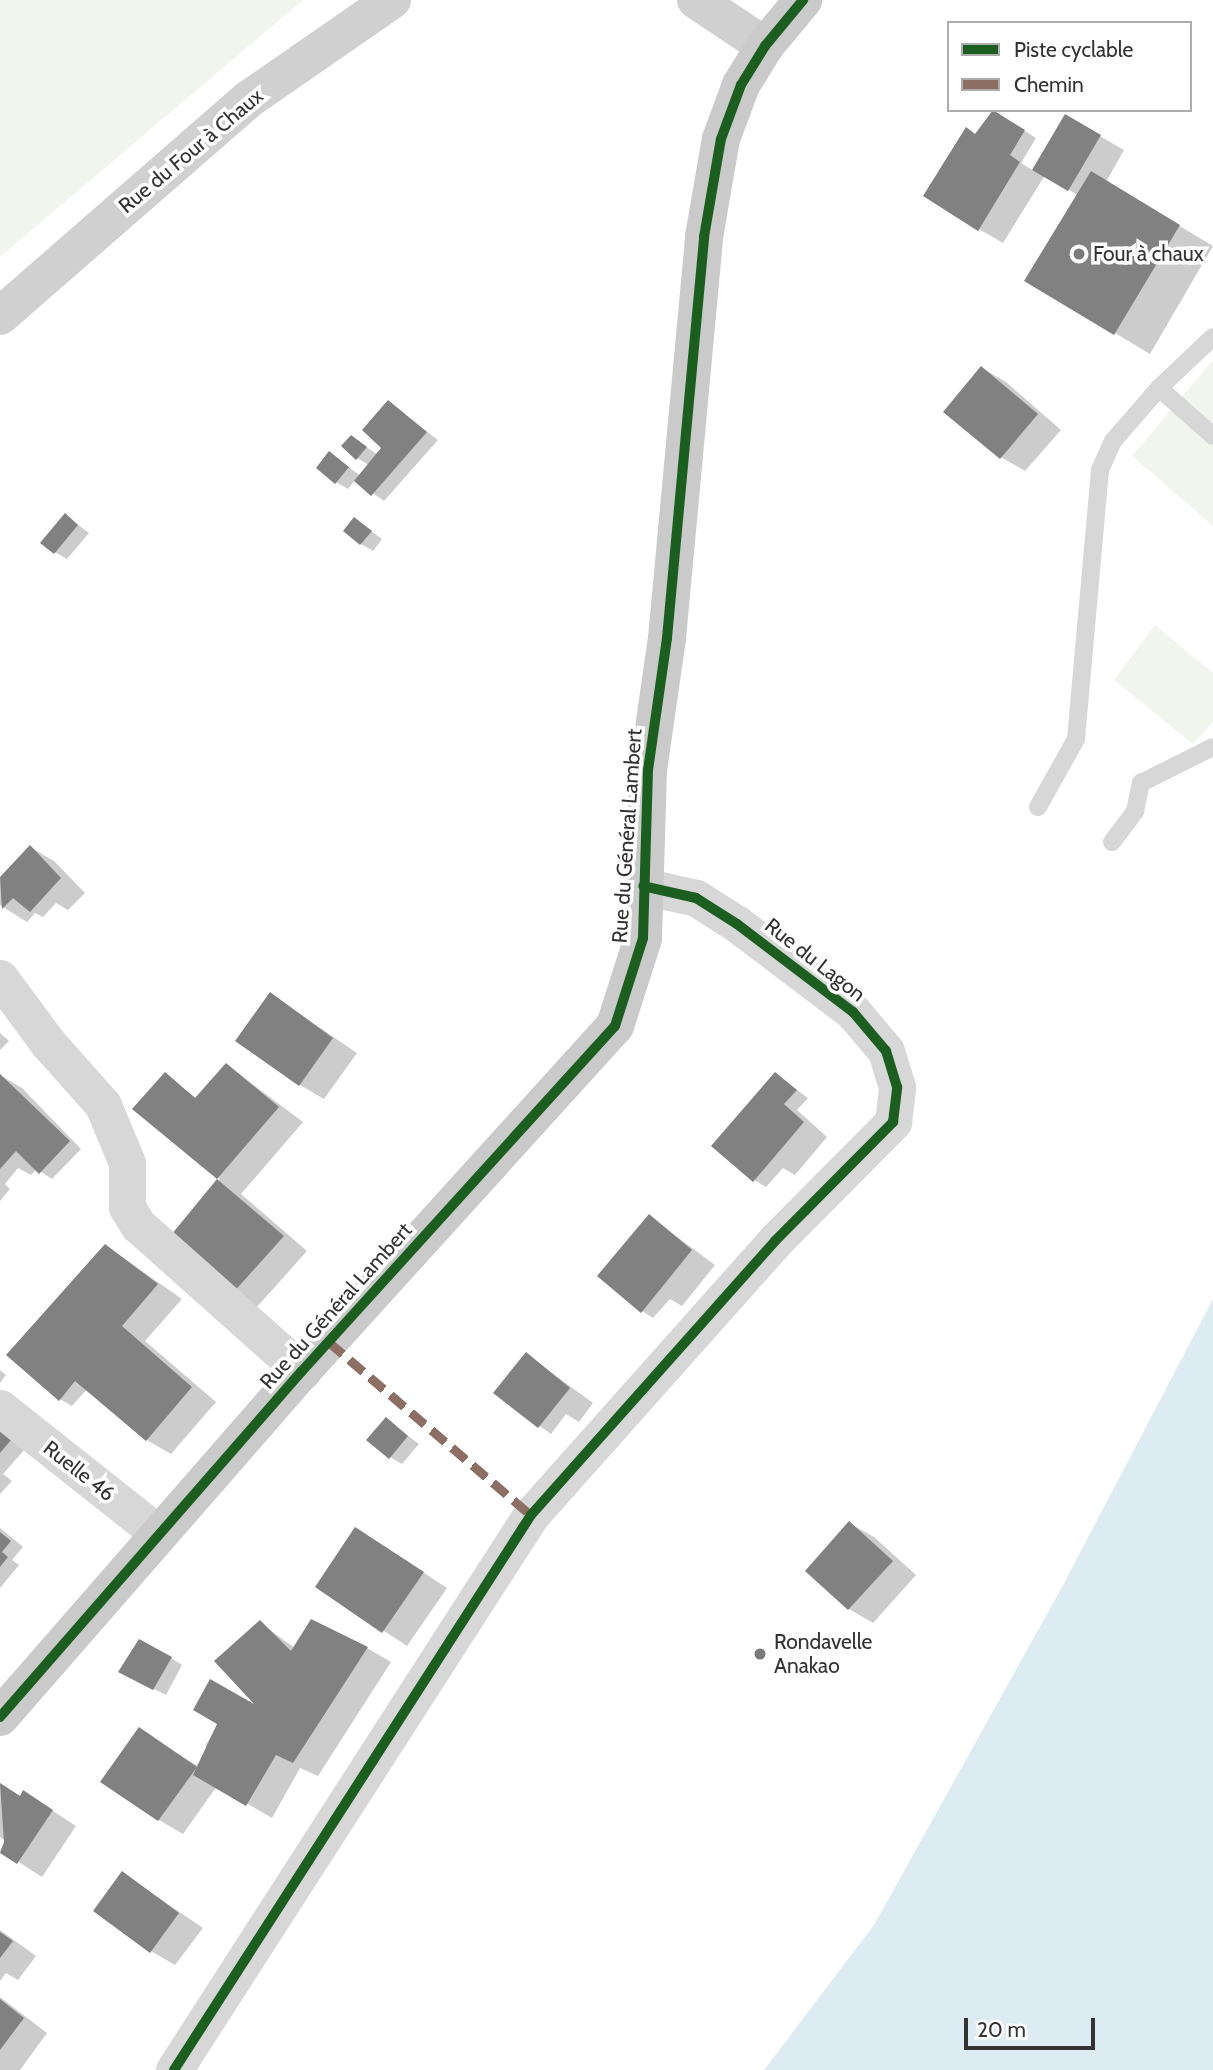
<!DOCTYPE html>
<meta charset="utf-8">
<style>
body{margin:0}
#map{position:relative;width:1213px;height:2070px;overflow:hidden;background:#fff;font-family:Cabin,sans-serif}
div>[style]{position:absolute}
.green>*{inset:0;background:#f1f5ed}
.water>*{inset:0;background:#ddebf3}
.shadow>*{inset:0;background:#0003}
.building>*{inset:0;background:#818181}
.lane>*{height:18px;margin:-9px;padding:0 9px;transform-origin:9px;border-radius:9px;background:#d7d7d7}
.street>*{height:37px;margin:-18.5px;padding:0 18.5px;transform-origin:18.5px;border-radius:18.5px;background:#d7d7d7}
.secondary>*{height:38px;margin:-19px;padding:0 19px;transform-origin:19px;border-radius:19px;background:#d0d0d0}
.primary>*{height:38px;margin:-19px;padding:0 19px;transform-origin:19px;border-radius:19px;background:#cacaca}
.quiet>*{height:9px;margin-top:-4.5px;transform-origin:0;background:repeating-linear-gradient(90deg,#8d6e63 0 18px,transparent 0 27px)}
.cycleway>*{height:10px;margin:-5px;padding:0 5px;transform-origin:5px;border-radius:5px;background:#1b5e20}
.dots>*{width:19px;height:19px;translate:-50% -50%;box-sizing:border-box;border:4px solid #fff;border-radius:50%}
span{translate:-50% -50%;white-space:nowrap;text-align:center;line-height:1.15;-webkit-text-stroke:7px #fff;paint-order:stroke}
.street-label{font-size:21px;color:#333}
.poi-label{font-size:21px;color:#333}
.left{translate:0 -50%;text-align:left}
.legend{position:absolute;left:947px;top:21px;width:245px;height:91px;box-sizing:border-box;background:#fff;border:2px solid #adadad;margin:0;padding:9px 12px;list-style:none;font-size:21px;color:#333}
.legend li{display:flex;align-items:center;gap:14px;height:35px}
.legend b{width:35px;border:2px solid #adadad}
.scale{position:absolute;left:964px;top:2018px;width:131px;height:32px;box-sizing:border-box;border:4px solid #333;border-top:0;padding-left:9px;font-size:21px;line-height:24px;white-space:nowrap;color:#333;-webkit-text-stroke:5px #fff;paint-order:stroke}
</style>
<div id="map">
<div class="green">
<i style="clip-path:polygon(0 0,303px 0,0 257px)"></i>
<i style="clip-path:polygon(1213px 360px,1213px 526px,1132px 456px)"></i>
<i style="clip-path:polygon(1155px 625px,1213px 673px,1213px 722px,1193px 744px,1114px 680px)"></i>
</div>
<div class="water">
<i style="clip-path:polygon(1213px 1299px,1213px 2070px,764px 2070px,874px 1925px,1062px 1587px)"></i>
</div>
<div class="shadow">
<i style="clip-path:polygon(1065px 116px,1124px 150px,1106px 182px,1213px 246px,1150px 354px,1027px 280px,1079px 196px,1045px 175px,1003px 243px,979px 229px,976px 136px,1004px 118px,1036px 138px,1021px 163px,1034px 171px)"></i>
<i style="clip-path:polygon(982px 368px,1006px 382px,1061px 430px,1025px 471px,1001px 457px)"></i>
<i style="clip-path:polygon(388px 402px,438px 440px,384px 501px,355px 480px,348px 489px,336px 482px,329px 453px,361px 476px,369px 465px,357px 458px,352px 437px,378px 455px,384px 447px)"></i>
<i style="clip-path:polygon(65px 515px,89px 533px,67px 559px,55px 552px)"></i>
<i style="clip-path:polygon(355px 519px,382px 539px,373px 551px,361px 544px)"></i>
<i style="clip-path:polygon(30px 847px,54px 861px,85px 893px,68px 910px,56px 903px,43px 917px,35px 913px,27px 922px,0 905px,0 880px)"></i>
<i style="clip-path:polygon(270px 994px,357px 1053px,324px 1099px,300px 1085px)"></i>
<i style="clip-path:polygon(0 1033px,9px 1041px,0 1050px)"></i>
<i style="clip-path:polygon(227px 1065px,303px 1122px,241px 1194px,307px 1251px,256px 1308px,169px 1240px,220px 1179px,152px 1125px,165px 1074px,197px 1099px)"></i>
<i style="clip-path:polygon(775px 1074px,808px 1098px,797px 1110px,827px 1137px,795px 1175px,783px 1168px,766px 1187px,754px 1180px)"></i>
<i style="clip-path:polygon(0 1075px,22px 1088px,81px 1149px,52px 1179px,37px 1169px,31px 1175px,18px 1168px,5px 1184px,10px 1189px,0 1201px)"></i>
<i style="clip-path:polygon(649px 1216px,715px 1265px,682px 1306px,670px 1299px,653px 1318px,642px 1311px)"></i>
<i style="clip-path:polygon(106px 1246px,182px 1299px,145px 1341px,216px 1402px,171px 1454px,147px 1440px,87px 1389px,72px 1406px,60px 1399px)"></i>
<i style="clip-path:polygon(526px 1354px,593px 1403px,579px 1422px,566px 1414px,551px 1434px,527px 1417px)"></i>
<i style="clip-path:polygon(0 1370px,6px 1375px,0 1383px)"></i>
<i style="clip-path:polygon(386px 1419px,419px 1444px,402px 1464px,390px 1457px)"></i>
<i style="clip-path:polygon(0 1426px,26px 1448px,3px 1474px,12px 1481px,0 1494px)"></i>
<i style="clip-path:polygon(849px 1523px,874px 1537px,916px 1575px,873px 1623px,849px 1609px)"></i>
<i style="clip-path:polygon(0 1528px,23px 1547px,12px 1560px,19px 1565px,0 1588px)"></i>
<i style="clip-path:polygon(380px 1544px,447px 1588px,407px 1646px,317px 1587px)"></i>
<i style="clip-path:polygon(260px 1623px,295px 1648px,367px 1648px,391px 1662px,318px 1776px,300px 1768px,272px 1818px,217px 1786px,183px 1834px,159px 1820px,139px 1729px,199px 1767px,229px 1759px,205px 1746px,219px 1723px,269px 1714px)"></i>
<i style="clip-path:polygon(171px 1658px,182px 1665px,166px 1695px,132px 1678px)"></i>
<i style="clip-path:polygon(0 1784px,21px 1797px,24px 1792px,76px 1826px,42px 1877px,0 1850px,6px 1841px,0 1837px)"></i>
<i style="clip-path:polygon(122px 1873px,203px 1928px,175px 1965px,151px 1951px)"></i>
<i style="clip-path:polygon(0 1930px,36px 1956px,18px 1980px,6px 1973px,0 1981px)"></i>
<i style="clip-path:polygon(0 1997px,47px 2033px,20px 2070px,0 2070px)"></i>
</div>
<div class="building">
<i style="clip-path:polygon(993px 110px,1025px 130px,1010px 155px,1020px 162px,978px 231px,923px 196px,966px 127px,975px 134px)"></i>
<i style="clip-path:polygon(1065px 114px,1101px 135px,1068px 191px,1032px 170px)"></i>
<i style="clip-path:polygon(1091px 171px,1180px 225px,1114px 335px,1024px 281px)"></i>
<i style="clip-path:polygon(981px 366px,1038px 414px,1000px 459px,943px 412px)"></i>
<i style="clip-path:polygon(388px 400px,427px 432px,371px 496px,354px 481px,381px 448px,362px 430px)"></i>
<i style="clip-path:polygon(351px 435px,367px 447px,356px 460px,341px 446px)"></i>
<i style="clip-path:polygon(329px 451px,349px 467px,335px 484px,316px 468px)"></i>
<i style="clip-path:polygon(65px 513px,78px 525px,54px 554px,40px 543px)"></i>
<i style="clip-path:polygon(354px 517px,372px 531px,360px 545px,343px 531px)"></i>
<i style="clip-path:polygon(30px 845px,61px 878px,30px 912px,13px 898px,2px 909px,0 877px)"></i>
<i style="clip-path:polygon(270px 992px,333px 1038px,299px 1086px,235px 1041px)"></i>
<i style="clip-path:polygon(226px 1063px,279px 1107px,217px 1179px,132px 1109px,165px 1072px,195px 1098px)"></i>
<i style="clip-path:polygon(775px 1072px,797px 1090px,784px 1104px,804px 1122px,753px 1182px,711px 1146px)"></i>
<i style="clip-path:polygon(0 1074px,70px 1141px,39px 1174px,16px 1151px,0 1169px)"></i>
<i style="clip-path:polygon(217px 1179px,284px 1236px,231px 1295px,167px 1240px)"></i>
<i style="clip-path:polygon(649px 1214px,692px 1250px,641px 1313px,597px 1276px)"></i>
<i style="clip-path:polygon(105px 1244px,158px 1284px,122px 1326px,192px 1387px,146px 1441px,75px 1381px,59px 1401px,6px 1355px)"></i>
<i style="clip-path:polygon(526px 1352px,570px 1388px,538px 1428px,493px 1393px)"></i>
<i style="clip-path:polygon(386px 1417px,408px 1436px,389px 1459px,366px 1440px)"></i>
<i style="clip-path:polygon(0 1431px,11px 1440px,0 1453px)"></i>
<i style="clip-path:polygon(849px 1521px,893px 1561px,848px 1610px,805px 1571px)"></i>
<i style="clip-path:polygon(355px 1527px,424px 1572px,382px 1633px,315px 1587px)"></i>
<i style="clip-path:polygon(0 1532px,11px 1541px,2px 1552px,8px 1557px,0 1567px)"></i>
<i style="clip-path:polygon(311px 1619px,368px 1647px,293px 1763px,276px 1755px,246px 1806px,193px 1775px,217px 1724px,193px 1710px,210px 1679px,254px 1704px,214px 1661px,260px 1620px,291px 1651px)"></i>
<i style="clip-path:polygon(139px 1639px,172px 1657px,153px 1690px,118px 1672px)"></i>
<i style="clip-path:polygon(139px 1727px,197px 1767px,158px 1821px,100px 1782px)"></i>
<i style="clip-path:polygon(0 1783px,20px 1796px,23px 1790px,53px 1810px,17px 1864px,0 1853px,4px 1842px)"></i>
<i style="clip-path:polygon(122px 1871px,179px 1913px,150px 1953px,93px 1911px)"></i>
<i style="clip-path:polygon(0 1932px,13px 1941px,0 1958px)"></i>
<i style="clip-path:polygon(0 1999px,24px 2018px,0 2050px)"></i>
</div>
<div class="lane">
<i style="left:1159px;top:388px;width:72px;rotate:41.6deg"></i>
<i style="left:1038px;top:807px;width:78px;rotate:-60.8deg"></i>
<i style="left:1076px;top:739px;width:270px;rotate:-84.9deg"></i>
<i style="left:1100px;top:470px;width:32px;rotate:-66deg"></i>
<i style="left:1113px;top:441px;width:70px;rotate:-49deg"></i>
<i style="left:1159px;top:388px;width:74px;rotate:-43.4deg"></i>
<i style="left:1112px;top:842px;width:39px;rotate:-53deg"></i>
<i style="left:1135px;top:811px;width:29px;rotate:-78deg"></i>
<i style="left:1141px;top:783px;width:80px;rotate:-26.6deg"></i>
</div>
<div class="street">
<i style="left:0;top:978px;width:81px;rotate:53.6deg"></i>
<i style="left:48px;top:1043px;width:83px;rotate:48.4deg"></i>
<i style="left:103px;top:1105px;width:63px;rotate:67.5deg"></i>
<i style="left:127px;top:1163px;width:44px;rotate:90deg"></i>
<i style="left:127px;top:1207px;width:21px;rotate:59deg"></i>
<i style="left:138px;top:1225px;width:220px;rotate:41.7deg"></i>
<i style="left:0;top:1408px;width:203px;rotate:38.4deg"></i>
<i style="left:174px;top:2070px;width:660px;rotate:-57.25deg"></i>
<i style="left:531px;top:1515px;width:367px;rotate:-48.3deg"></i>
<i style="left:775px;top:1241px;width:168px;rotate:-45.2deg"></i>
<i style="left:893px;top:1122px;width:35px;rotate:-83deg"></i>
<i style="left:897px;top:1087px;width:38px;rotate:-107deg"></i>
<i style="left:886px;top:1051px;width:51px;rotate:-130.2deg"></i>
<i style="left:853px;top:1012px;width:146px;rotate:-142.8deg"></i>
<i style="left:737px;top:924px;width:49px;rotate:-147.6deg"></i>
<i style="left:696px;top:898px;width:54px;rotate:-167.2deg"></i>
</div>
<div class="secondary">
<i style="left:696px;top:0;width:83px;rotate:33.7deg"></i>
<i style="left:0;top:316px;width:330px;rotate:-41.1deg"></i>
<i style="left:249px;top:99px;width:174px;rotate:-34.7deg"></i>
</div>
<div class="primary">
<i style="left:0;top:1717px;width:459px;rotate:-48.9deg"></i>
<i style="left:302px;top:1371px;width:466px;rotate:-47.8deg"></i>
<i style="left:615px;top:1026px;width:92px;rotate:-72.3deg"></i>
<i style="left:643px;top:938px;width:168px;rotate:-88.3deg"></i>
<i style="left:648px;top:770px;width:133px;rotate:-81.8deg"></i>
<i style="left:667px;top:638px;width:403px;rotate:-84.7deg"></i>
<i style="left:704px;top:237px;width:99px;rotate:-80.2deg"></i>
<i style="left:721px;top:139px;width:58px;rotate:-69.7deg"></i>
<i style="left:741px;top:85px;width:46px;rotate:-58.4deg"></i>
<i style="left:765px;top:46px;width:60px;rotate:-50.4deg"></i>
</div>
<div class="quiet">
<i style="left:329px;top:1342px;width:266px;rotate:40.6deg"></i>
</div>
<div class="cycleway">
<i style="left:0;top:1717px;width:459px;rotate:-48.9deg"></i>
<i style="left:302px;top:1371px;width:466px;rotate:-47.8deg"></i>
<i style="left:615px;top:1026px;width:92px;rotate:-72.3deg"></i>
<i style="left:643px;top:938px;width:168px;rotate:-88.3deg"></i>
<i style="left:648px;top:770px;width:133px;rotate:-81.8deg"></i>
<i style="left:667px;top:638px;width:403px;rotate:-84.7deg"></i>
<i style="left:704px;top:237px;width:99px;rotate:-80.2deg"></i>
<i style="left:721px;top:139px;width:58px;rotate:-69.7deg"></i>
<i style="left:741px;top:85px;width:46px;rotate:-58.4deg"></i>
<i style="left:765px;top:46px;width:60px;rotate:-50.4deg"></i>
<i style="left:174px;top:2070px;width:660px;rotate:-57.25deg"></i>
<i style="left:531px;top:1515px;width:367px;rotate:-48.3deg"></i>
<i style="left:775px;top:1241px;width:168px;rotate:-45.2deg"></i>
<i style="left:893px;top:1122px;width:35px;rotate:-83deg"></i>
<i style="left:897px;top:1087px;width:38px;rotate:-107deg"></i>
<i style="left:886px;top:1051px;width:51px;rotate:-130.2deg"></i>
<i style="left:853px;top:1012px;width:146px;rotate:-142.8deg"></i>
<i style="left:737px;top:924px;width:49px;rotate:-147.6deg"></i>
<i style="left:696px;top:898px;width:54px;rotate:-167.2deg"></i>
</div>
<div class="dots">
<i style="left:1079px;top:254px;background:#7a7a7a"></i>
<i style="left:760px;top:1654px;background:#7a7a7a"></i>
</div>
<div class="street-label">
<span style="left:191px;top:151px;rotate:-40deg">Rue du Four à Chaux</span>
<span style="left:627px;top:836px;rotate:-86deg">Rue du Général Lambert</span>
<span style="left:815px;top:960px;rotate:38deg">Rue du Lagon</span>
<span style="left:336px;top:1306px;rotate:-48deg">Rue du Général Lambert</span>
<span style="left:79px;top:1471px;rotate:38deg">Ruelle 46</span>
</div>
<div class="poi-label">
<span class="left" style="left:1093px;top:254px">Four à chaux</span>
<span class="left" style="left:774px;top:1654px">Rondavelle<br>Anakao</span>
</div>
<ul class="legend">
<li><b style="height:9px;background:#1b5e20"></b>Piste cyclable</li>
<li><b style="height:9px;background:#8d6e63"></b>Chemin</li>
</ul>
<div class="scale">20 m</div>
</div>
